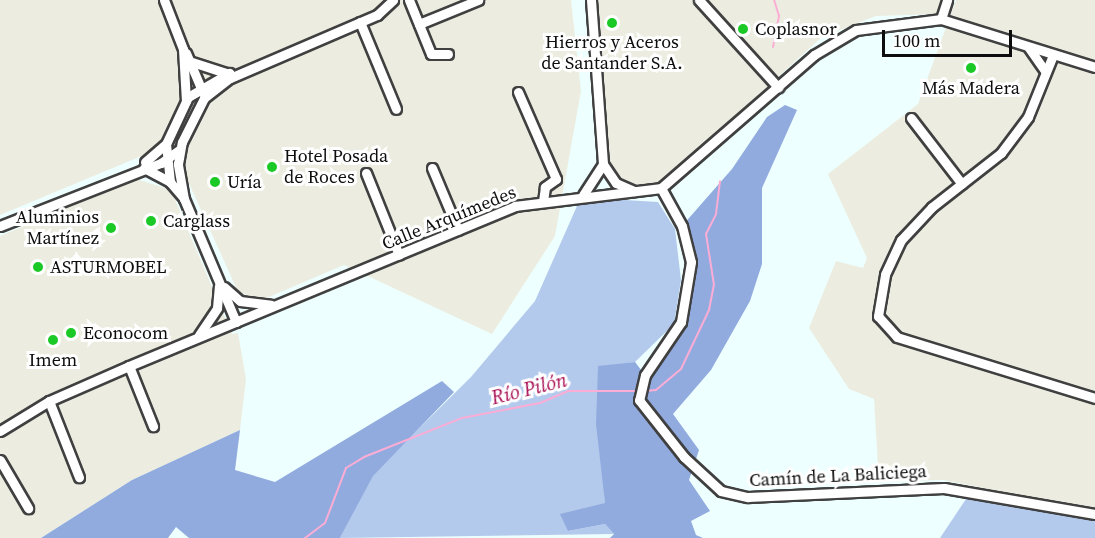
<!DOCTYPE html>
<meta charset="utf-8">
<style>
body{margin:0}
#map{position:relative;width:1095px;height:538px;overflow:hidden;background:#edfffe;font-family:"Source Serif 4",serif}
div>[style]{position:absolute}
.industrial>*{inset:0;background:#ecede0}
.green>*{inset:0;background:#b3caed}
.forest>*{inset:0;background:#91abdf}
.stream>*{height:2px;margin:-1px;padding:0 1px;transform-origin:1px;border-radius:1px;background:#fbadd5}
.roads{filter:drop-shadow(2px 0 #404040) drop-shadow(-2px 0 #404040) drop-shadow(0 2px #404040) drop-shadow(0 -2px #404040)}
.minor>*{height:9px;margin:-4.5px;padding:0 4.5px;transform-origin:4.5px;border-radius:4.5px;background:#fff}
.dots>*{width:16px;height:16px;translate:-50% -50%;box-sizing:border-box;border:3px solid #fff;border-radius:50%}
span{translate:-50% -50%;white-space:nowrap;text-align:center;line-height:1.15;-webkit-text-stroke:6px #fff;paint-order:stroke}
.poi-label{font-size:18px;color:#0d0d0d}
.left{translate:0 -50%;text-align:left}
.right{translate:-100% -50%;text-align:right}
.street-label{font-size:18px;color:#0d0d0d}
.water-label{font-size:20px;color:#a80d52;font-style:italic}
.scale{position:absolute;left:882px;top:30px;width:130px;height:27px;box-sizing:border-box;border:3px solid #0d0d0d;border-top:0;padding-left:8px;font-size:18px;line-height:21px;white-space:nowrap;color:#0d0d0d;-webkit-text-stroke:4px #fff;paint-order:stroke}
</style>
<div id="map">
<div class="industrial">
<i style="clip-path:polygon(0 0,571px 0,581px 91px,555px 236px,492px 334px,344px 265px,262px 300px,238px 292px,187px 179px,144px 155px,0 215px)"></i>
<i style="clip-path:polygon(595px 0,942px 0,937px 14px,876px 16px,822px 37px,664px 180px,648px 185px,626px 183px,610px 165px)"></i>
<i style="clip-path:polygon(956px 0,1095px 0,1095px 510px,943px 480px,879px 482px,874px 399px,849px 389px,809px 328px,836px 261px,863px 268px,867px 258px,828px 174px,918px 104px)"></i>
<i style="clip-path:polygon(137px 179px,171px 190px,232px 334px,238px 333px,246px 379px,240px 430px,132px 480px,41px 538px,0 538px,0 236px)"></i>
</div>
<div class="green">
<i style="clip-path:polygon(608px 199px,658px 202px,675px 229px,681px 280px,674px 324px,635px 362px,598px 367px,605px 503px,568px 531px,605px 524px,614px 534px,340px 538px,374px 473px,471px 377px,535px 301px,577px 206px)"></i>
<i style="clip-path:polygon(968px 496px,1095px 520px,1095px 538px,940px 538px)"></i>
</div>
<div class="forest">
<i style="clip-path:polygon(785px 105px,797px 110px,762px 188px,762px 264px,750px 301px,711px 370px,673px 414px,699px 450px,689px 480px,710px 511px,691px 521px,696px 535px,703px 538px,610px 538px,614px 534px,605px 524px,568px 531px,560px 514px,605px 503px,596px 424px,598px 366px,635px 362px,645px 375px,679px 328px,694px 247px,682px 226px,732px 169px,767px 117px)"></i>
<i style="clip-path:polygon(442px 381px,454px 392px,373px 476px,340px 538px,189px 538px,176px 527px,168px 538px,41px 538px,132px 480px,240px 430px,235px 470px,275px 482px)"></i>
</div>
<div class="stream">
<i style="left:773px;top:47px;width:32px;rotate:-79deg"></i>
<i style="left:779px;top:16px;width:17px;rotate:-107deg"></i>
<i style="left:645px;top:391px;width:11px;rotate:-5deg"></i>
<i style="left:656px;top:390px;width:33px;rotate:-40deg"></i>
<i style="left:681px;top:369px;width:65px;rotate:-64.6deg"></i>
<i style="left:709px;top:310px;width:25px;rotate:-79deg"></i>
<i style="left:714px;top:285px;width:52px;rotate:-98.9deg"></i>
<i style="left:706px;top:234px;width:22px;rotate:-63deg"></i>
<i style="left:716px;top:214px;width:33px;rotate:-83deg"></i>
<i style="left:305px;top:538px;width:25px;rotate:-37deg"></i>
<i style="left:325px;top:523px;width:59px;rotate:-69.1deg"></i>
<i style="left:346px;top:468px;width:21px;rotate:-31deg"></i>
<i style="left:364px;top:457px;width:105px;rotate:-21.7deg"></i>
<i style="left:462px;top:418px;width:79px;rotate:-10.9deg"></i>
<i style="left:540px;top:403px;width:30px;rotate:-23deg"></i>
<i style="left:568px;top:391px;width:72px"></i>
</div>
<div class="roads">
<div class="minor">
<i style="left:164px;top:0;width:53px;rotate:68.8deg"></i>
<i style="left:183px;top:49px;width:52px;rotate:86.7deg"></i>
<i style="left:409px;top:0;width:58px;rotate:67.8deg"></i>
<i style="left:431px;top:54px;width:17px"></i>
<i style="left:591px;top:0;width:164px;rotate:85.8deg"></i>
<i style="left:603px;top:164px;width:23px;rotate:56deg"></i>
<i style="left:616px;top:183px;width:20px;rotate:24deg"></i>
<i style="left:699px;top:0;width:118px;rotate:47.8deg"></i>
<i style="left:941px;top:19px;width:20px;rotate:-72deg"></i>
<i style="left:360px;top:22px;width:94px;rotate:67.5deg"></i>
<i style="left:419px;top:24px;width:64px;rotate:-22.1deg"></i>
<i style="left:1029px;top:48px;width:29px;rotate:55deg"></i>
<i style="left:186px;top:53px;width:43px;rotate:67deg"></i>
<i style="left:1053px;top:55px;width:67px;rotate:112deg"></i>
<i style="left:1028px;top:117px;width:45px;rotate:126.9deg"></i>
<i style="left:1001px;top:153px;width:88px;rotate:142deg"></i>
<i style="left:932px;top:207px;width:45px;rotate:133.2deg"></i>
<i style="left:901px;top:240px;width:38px;rotate:115deg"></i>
<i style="left:885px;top:275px;width:42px;rotate:99.7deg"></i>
<i style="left:878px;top:316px;width:28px;rotate:48deg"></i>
<i style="left:897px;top:337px;width:207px;rotate:17.1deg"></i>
<i style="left:192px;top:62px;width:36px;rotate:18deg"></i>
<i style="left:518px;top:92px;width:95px;rotate:66.4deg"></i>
<i style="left:556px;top:179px;width:14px;rotate:144deg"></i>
<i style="left:545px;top:187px;width:14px;rotate:98deg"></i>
<i style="left:911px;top:118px;width:83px;rotate:52.3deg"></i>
<i style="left:145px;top:162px;width:28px;rotate:-41deg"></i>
<i style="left:144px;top:168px;width:30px;rotate:28deg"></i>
<i style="left:432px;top:168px;width:67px;rotate:67.2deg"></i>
<i style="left:366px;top:173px;width:88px;rotate:68.1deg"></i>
<i style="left:661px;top:188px;width:43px;rotate:61.1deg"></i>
<i style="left:682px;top:226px;width:37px;rotate:76deg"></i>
<i style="left:691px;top:262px;width:61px;rotate:99.5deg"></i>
<i style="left:681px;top:322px;width:64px;rotate:124.2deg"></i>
<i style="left:645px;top:375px;width:26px;rotate:103deg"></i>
<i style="left:639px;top:400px;width:73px;rotate:51.7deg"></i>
<i style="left:684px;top:457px;width:50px;rotate:42.6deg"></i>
<i style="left:721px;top:491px;width:28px;rotate:13deg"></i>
<i style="left:748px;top:497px;width:196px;rotate:-2.6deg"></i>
<i style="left:944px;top:488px;width:153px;rotate:9.8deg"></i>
<i style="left:583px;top:195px;width:37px;rotate:-57deg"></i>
<i style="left:183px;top:197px;width:20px;rotate:-131deg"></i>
<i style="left:170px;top:182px;width:38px;rotate:-96deg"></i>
<i style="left:166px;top:144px;width:52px;rotate:-64.9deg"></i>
<i style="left:188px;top:97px;width:48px;rotate:-30.3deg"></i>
<i style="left:0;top:226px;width:173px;rotate:-21.4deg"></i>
<i style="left:161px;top:163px;width:22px;rotate:-36deg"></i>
<i style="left:224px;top:287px;width:21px;rotate:41deg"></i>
<i style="left:240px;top:301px;width:31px;rotate:7deg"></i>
<i style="left:236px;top:322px;width:134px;rotate:-112.9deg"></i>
<i style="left:184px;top:199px;width:36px;rotate:-100deg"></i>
<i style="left:178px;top:164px;width:22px;rotate:-80deg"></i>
<i style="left:182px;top:142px;width:49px;rotate:-63.4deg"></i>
<i style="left:204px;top:98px;width:33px;rotate:-38deg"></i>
<i style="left:230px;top:78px;width:160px;rotate:-23.2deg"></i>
<i style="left:377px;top:15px;width:22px;rotate:-43deg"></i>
<i style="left:199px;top:335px;width:32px;rotate:-56deg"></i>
<i style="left:217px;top:308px;width:22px;rotate:-85deg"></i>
<i style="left:129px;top:366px;width:65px;rotate:68.2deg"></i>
<i style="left:49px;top:401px;width:82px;rotate:68.5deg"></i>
<i style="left:0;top:431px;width:57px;rotate:-31.5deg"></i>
<i style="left:49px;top:401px;width:87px;rotate:-23.6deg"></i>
<i style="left:129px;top:366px;width:418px;rotate:-22.5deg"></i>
<i style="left:515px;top:206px;width:147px;rotate:-7deg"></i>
<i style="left:661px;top:188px;width:203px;rotate:-41deg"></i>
<i style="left:814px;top:55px;width:49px;rotate:-30.8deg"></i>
<i style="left:856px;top:30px;width:86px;rotate:-7.4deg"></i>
<i style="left:941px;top:19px;width:161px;rotate:17.3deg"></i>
<i style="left:0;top:460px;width:56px;rotate:59.7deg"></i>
</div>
</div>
<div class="dots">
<i style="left:612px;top:23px;background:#1ac826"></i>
<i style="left:743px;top:29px;background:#1ac826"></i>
<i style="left:971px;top:68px;background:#1ac826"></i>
<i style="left:272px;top:167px;background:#1ac826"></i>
<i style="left:215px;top:182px;background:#1ac826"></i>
<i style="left:151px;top:221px;background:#1ac826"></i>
<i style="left:111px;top:228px;background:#1ac826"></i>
<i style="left:38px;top:267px;background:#1ac826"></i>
<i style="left:71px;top:333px;background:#1ac826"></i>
<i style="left:53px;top:340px;background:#1ac826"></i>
</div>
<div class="poi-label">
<span class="left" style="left:755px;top:29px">Coplasnor</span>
<span style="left:612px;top:53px">Hierros y Aceros<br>de Santander S.A.</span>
<span style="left:971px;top:88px">Más Madera</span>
<span class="left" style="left:284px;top:167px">Hotel Posada<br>de Roces</span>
<span class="left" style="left:227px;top:182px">Uría</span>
<span class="right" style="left:99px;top:228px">Aluminios<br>Martínez</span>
<span class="left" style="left:163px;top:221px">Carglass</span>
<span class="left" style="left:50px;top:267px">ASTURMOBEL</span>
<span class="left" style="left:83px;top:333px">Econocom</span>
<span style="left:53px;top:360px">Imem</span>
</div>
<div class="street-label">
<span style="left:449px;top:218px;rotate:-22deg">Calle Arquímedes</span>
<span style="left:838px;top:476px;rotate:-3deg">Camín de La Baliciega</span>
</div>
<div class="water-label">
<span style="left:529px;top:389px;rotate:-14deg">Río Pilón</span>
</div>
<div class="scale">100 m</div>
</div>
